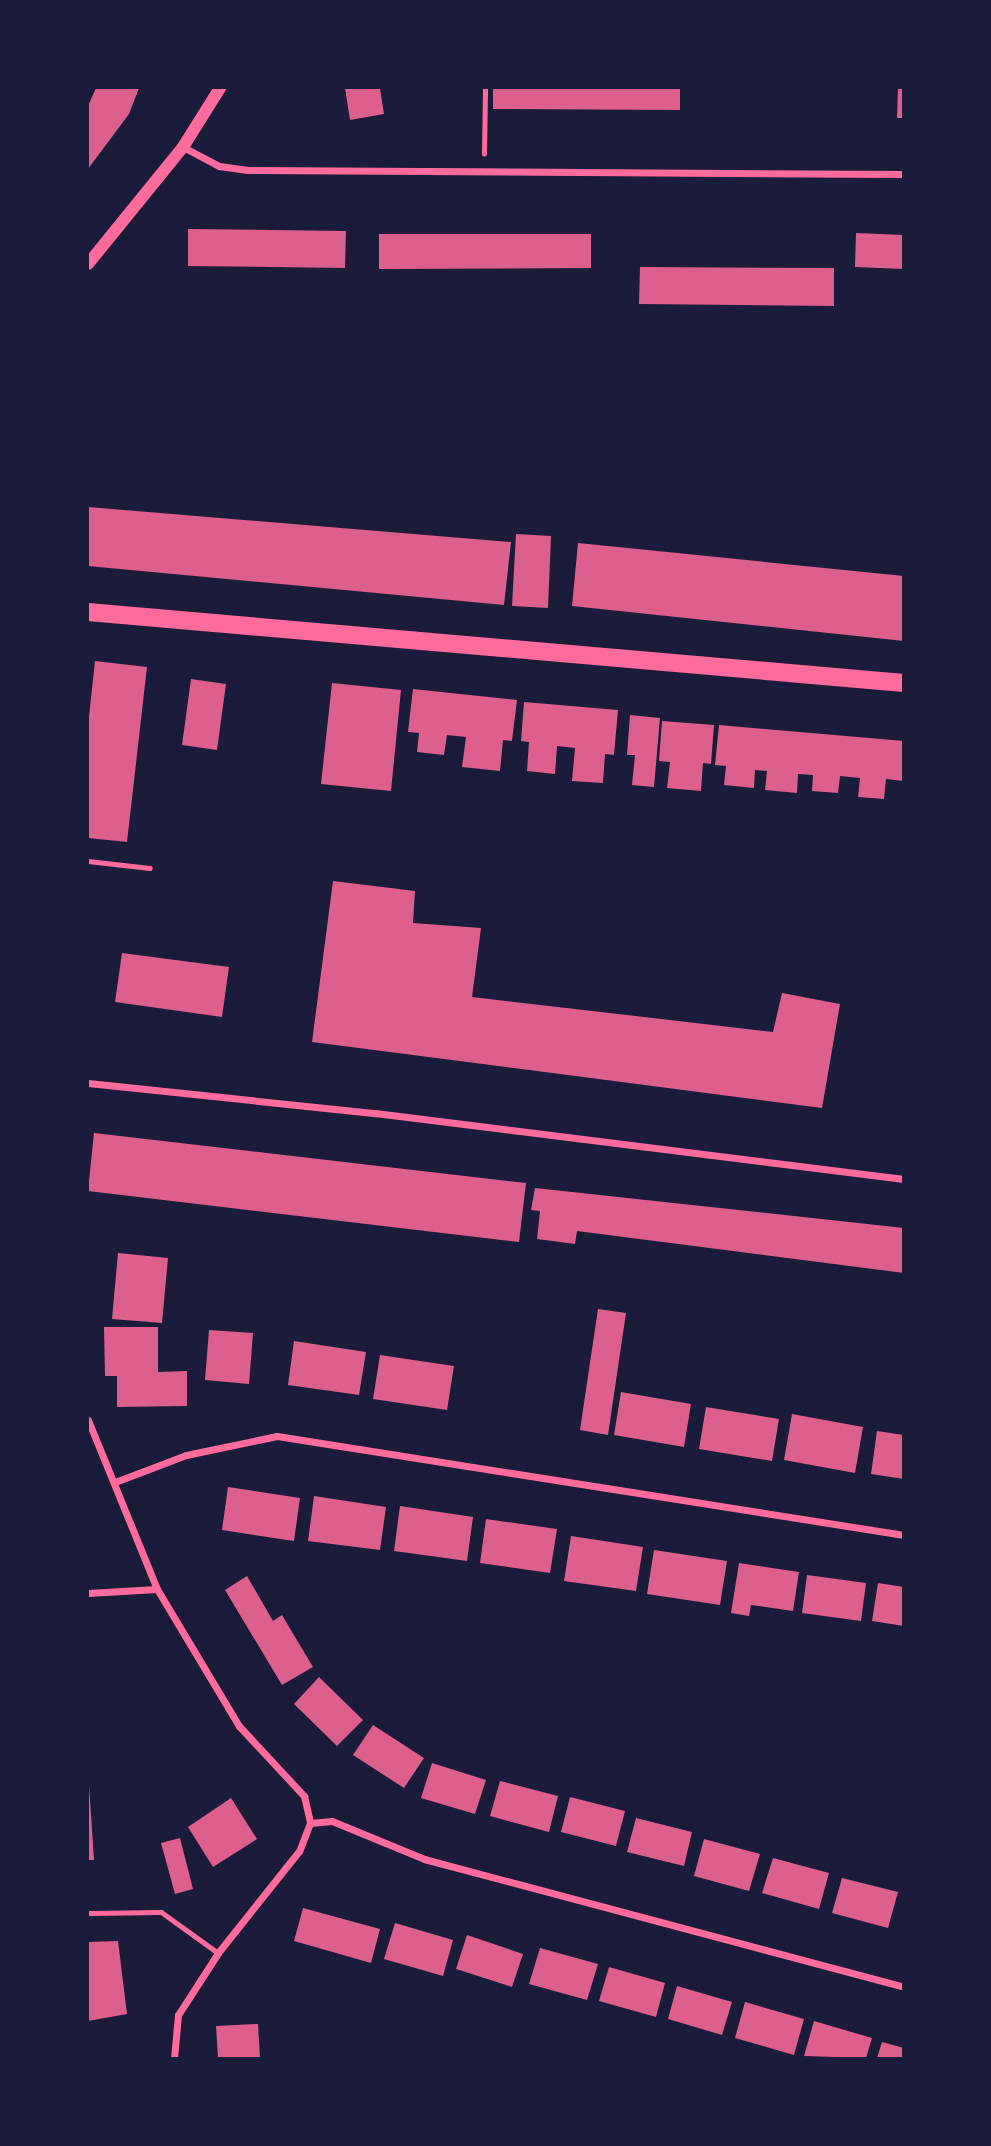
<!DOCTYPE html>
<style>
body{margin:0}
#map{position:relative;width:991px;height:2146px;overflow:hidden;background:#1b1b3a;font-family:"Public Sans",sans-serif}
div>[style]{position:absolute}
.building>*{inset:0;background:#dd5f8e}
.path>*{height:4.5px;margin:-2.25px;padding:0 2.25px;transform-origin:2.25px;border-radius:2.25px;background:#ff6b9d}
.service>*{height:5px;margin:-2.5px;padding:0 2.5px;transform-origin:2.5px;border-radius:2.5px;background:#ff6b9d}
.minor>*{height:7px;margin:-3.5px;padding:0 3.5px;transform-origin:3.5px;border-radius:3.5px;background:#ff6b9d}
.tertiary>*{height:12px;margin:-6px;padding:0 6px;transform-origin:6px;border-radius:6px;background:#ff6b9d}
.primary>*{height:18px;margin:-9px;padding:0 9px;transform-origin:9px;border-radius:9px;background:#ff6b9d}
span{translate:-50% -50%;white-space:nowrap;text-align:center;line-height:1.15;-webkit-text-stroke:5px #1b1b3a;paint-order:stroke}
.frame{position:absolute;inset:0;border:89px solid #1b1b3a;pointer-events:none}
</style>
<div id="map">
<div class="building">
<i style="clip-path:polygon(96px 88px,139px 88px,129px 114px,88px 169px,88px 106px)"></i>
<i style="clip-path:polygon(345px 88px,380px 88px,384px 114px,350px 120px)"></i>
<i style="clip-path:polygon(493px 88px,680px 88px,680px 110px,493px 109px)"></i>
<i style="clip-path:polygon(898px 88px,904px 88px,904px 118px,897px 118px)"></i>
<i style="clip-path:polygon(188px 229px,346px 231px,345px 268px,188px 266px)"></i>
<i style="clip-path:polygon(856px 233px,904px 235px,904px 269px,855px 267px)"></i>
<i style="clip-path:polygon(379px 234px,591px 234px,591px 268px,379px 269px)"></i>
<i style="clip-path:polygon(640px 267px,834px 268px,834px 306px,639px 304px)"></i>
<i style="clip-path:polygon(88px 507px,511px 542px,504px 605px,88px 566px)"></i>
<i style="clip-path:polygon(516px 534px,551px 536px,548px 608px,512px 606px)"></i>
<i style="clip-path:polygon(578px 543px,904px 576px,904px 641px,572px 606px)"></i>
<i style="clip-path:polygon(95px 661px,147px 667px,127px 842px,88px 838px,88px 726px)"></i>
<i style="clip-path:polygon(191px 679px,226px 684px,217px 750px,182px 745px)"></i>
<i style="clip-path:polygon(332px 683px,401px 690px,391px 791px,321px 784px)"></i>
<i style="clip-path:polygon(413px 689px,517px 700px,512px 741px,503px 740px,500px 771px,462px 767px,466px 737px,447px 735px,444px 755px,417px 752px,419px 733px,408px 732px)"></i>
<i style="clip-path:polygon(524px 702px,618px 710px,614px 755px,605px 754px,603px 783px,572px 781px,575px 748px,557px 746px,555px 774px,527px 771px,529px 742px,521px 741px)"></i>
<i style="clip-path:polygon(630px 715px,660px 718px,654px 787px,632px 785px,635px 755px,627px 755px)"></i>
<i style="clip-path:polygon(662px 721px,714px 725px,711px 764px,703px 763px,701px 791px,667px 788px,670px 762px,659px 761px)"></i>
<i style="clip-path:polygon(719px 725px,904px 741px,904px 781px,886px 779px,884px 799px,858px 797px,860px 778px,840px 776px,838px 793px,812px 791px,813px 775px,798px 774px,797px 793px,765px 790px,767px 771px,755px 770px,754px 788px,724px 785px,726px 766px,715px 765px)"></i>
<i style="clip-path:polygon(333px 881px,415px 891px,413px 923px,481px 928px,472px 997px,773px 1032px,782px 993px,840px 1004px,822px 1108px,312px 1042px)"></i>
<i style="clip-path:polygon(122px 953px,229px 967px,222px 1017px,115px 1002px)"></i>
<i style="clip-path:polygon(94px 1133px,526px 1183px,519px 1242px,88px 1191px)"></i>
<i style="clip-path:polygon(535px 1188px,904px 1228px,904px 1273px,577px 1231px,575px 1244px,537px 1239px,540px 1211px,531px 1210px)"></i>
<i style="clip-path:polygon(118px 1253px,168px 1258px,162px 1323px,112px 1319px)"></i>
<i style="clip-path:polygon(598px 1309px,626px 1313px,608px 1435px,580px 1430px)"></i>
<i style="clip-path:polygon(104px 1327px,158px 1327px,158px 1372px,187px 1371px,187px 1406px,117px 1407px,117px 1376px,105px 1376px)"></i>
<i style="clip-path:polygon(209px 1330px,253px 1333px,249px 1384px,205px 1380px)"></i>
<i style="clip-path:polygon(294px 1341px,366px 1352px,359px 1395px,288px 1385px)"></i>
<i style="clip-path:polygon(380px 1355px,454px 1366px,447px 1410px,373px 1399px)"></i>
<i style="clip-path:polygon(621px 1392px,691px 1404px,684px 1447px,614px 1435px)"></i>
<i style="clip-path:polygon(706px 1407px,779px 1419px,772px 1461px,699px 1449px)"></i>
<i style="clip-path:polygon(792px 1414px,863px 1427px,855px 1473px,784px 1460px)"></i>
<i style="clip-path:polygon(877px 1431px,904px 1435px,904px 1479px,871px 1474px)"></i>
<i style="clip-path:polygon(228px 1487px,300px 1498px,294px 1541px,222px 1530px)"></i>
<i style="clip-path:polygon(314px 1496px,386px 1507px,380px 1550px,308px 1541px)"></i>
<i style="clip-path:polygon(400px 1506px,473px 1517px,467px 1561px,394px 1551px)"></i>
<i style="clip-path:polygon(486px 1519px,557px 1529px,550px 1573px,480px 1563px)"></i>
<i style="clip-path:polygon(571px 1536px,643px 1547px,636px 1591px,564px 1581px)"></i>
<i style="clip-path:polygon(654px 1550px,727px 1561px,720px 1605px,647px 1594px)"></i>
<i style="clip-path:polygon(739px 1563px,799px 1572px,793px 1611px,751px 1605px,749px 1616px,731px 1613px)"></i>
<i style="clip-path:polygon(807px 1575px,866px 1583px,861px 1621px,802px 1613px)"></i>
<i style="clip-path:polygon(247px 1576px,273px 1621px,282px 1615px,313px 1667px,282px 1685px,225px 1590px)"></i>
<i style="clip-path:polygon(878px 1583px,904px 1587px,904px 1626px,872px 1621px)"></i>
<i style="clip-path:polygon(319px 1677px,363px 1720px,337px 1746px,294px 1704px)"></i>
<i style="clip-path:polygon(373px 1725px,424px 1758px,404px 1788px,353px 1755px)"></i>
<i style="clip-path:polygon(432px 1763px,486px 1780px,475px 1814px,421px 1798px)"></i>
<i style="clip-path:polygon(88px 1769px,94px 1860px,88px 1860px)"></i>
<i style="clip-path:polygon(500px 1781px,558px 1796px,549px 1832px,490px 1816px)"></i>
<i style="clip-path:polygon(570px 1797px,625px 1811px,616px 1846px,561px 1832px)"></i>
<i style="clip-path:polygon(231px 1798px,257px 1839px,213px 1867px,188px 1827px)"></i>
<i style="clip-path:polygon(636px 1818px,692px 1832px,684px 1866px,627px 1852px)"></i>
<i style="clip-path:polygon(180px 1838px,193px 1889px,175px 1894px,161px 1843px)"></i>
<i style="clip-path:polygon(704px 1839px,760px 1854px,749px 1891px,694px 1876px)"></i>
<i style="clip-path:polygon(773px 1858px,829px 1873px,819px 1909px,762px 1893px)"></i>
<i style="clip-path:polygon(842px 1878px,898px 1892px,888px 1928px,832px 1913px)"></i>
<i style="clip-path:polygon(303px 1908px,380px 1929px,371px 1963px,294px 1941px)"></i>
<i style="clip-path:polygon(395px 1923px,453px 1940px,443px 1976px,384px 1959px)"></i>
<i style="clip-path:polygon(467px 1935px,523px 1954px,512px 1987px,456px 1969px)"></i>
<i style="clip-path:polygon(118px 1941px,127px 2014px,88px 2021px,88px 1942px)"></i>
<i style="clip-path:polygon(540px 1948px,598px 1964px,587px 2000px,529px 1984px)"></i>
<i style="clip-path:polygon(609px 1967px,665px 1983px,656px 2017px,599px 2001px)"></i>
<i style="clip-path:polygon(677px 1986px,732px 2002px,722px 2035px,668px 2019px)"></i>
<i style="clip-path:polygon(745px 2002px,804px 2019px,794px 2055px,735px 2038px)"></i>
<i style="clip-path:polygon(814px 2021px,872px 2038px,866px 2058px,804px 2056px)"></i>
<i style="clip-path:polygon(258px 2024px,260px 2058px,218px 2058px,216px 2026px)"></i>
<i style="clip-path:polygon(882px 2042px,904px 2048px,904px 2058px,877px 2058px)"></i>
</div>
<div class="path">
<i style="left:484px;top:154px;width:66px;rotate:-89.1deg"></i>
</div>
<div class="service">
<i style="left:88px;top:861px;width:62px;rotate:6.4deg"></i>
<i style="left:88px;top:1913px;width:73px;rotate:-0.8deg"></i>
<i style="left:161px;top:1912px;width:70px;rotate:35.7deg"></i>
</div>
<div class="minor">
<i style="left:183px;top:147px;width:41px;rotate:27.8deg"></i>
<i style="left:219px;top:166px;width:29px;rotate:8deg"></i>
<i style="left:248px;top:170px;width:656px;rotate:0.35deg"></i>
<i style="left:88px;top:1083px;width:289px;rotate:6deg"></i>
<i style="left:375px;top:1113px;width:533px;rotate:7.11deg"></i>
<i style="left:88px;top:1420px;width:183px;rotate:67.8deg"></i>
<i style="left:157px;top:1589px;width:160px;rotate:59.1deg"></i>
<i style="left:239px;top:1726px;width:96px;rotate:47.1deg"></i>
<i style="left:304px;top:1796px;width:28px;rotate:77deg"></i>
<i style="left:310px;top:1823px;width:30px;rotate:111deg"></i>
<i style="left:299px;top:1851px;width:130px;rotate:128.5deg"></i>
<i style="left:218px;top:1953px;width:74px;rotate:122.8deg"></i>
<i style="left:178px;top:2015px;width:43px;rotate:95.3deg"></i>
<i style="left:115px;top:1482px;width:76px;rotate:-20.8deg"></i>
<i style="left:186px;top:1455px;width:93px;rotate:-11.8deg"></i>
<i style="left:277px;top:1436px;width:635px;rotate:8.97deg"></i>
<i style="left:88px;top:1593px;width:69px;rotate:-3.3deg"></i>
<i style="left:310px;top:1823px;width:22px;rotate:-5deg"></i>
<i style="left:332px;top:1821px;width:100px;rotate:22.4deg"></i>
<i style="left:424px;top:1859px;width:497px;rotate:14.9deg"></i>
</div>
<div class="tertiary">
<i style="left:88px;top:264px;width:151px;rotate:-50.9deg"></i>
<i style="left:183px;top:147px;width:70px;rotate:-57.9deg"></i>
</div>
<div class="primary">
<i style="left:88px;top:612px;width:819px;rotate:4.97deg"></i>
</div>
<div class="frame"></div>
</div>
